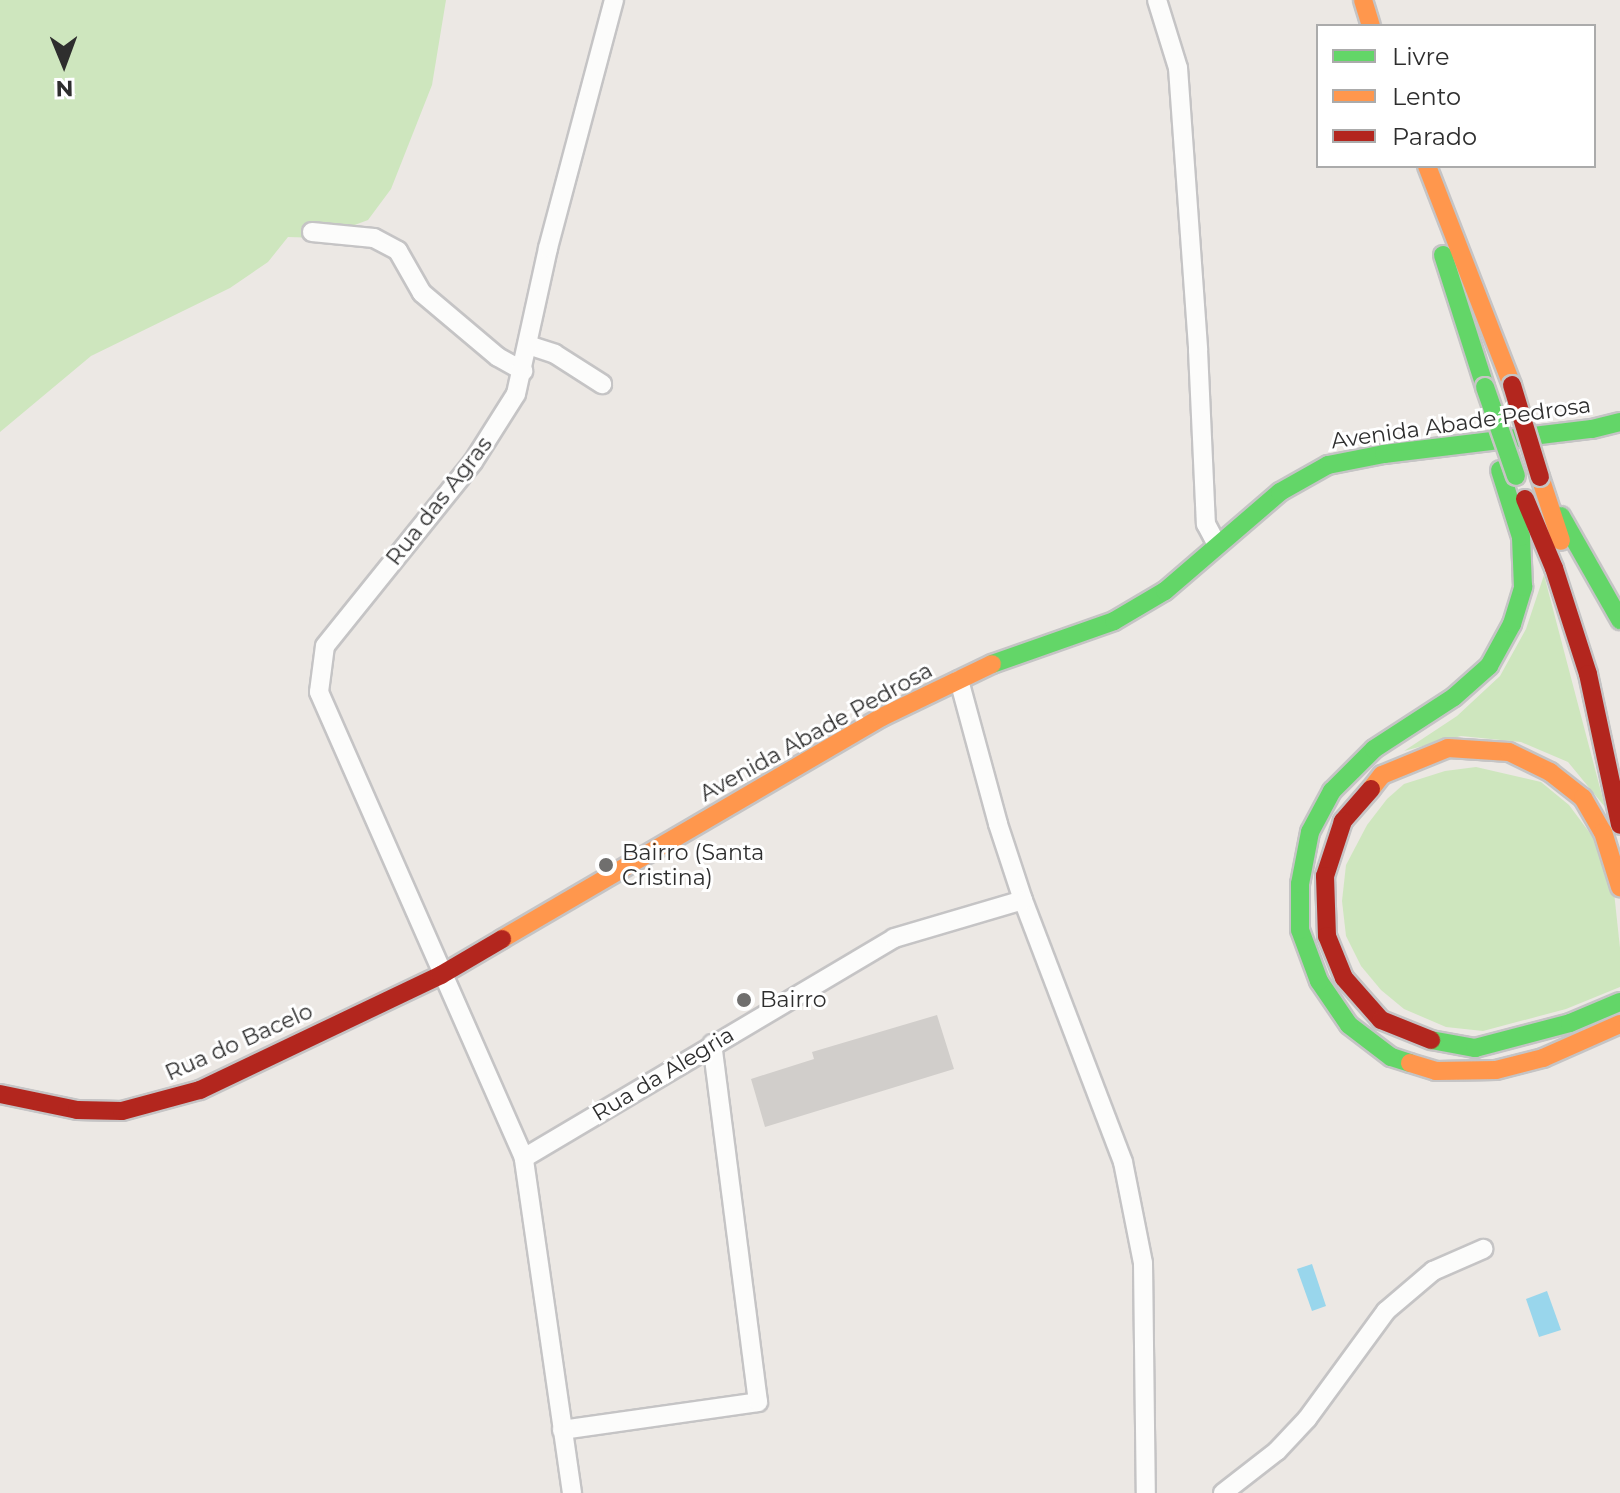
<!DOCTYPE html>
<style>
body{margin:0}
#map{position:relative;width:1620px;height:1493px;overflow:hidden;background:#ece8e4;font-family:Montserrat,sans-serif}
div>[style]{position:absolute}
.green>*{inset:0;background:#cee6be}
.water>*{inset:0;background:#99d6ec}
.building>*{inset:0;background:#d1cecb}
.roads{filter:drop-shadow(2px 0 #c5c4c5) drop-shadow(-2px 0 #c5c4c5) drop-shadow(0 2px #c5c4c5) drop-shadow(0 -2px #c5c4c5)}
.street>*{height:18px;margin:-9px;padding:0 9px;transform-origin:9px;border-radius:9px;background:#fcfcfb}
.fast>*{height:18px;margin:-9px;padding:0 9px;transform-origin:9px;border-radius:9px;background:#63d668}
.slow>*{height:18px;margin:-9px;padding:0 9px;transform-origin:9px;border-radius:9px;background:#ff974d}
.jam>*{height:18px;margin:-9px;padding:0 9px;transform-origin:9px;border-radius:9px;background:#b3261e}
.bridges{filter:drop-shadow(2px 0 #c6c5c4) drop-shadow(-2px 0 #c6c5c4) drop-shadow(0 2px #c6c5c4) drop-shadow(0 -2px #c6c5c4)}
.fast-bridge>*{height:18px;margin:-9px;padding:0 9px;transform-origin:9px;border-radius:9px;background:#63d668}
.jam-bridge>*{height:18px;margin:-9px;padding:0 9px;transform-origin:9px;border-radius:9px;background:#b3261e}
.dots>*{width:22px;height:22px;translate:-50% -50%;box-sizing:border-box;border:4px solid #fff;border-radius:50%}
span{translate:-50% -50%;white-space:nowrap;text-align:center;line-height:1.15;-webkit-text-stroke:6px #fff;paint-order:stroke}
.street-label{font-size:22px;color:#2e2e2e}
.poi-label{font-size:22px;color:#2e2e2e}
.left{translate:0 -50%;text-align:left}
.legend{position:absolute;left:1316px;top:24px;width:280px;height:144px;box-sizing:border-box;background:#fff;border:2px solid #ababab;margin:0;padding:10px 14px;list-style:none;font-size:24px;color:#2e2e2e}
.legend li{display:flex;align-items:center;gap:16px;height:40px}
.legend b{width:40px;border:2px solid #ababab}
.north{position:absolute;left:24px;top:24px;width:80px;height:80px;-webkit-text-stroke:6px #fff;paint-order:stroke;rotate:179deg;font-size:22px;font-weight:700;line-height:32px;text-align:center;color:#2e2e2e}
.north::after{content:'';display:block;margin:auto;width:28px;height:36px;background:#2e2e2e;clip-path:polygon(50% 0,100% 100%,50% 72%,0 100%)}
</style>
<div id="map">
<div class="green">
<i style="clip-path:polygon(0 0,446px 0,432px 85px,391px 189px,368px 220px,320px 238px,288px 237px,268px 262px,230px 288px,91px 356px,0 432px)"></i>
<i style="clip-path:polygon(1544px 575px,1605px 807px,1568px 762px,1521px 742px,1461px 736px,1404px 751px,1457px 716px,1500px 676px,1526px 629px)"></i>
<i style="clip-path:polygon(1476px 767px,1541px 782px,1569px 805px,1601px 848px,1614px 892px,1620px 948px,1620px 987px,1566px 1009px,1483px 1031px,1446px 1027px,1404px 1009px,1381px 990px,1361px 966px,1346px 936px,1342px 901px,1346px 865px,1367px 825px,1387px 799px,1404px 784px,1445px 771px)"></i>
</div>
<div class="water">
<i style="clip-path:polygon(1312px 1264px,1326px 1306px,1312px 1311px,1297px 1269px)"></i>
<i style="clip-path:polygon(1547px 1291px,1561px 1330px,1539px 1337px,1526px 1299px)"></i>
</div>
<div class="building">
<i style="clip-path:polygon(937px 1015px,954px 1069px,765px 1127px,751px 1079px,814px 1059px,812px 1052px)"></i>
</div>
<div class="roads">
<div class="street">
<i style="left:1157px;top:0;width:71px;rotate:72.8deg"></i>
<i style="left:1178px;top:68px;width:283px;rotate:85.9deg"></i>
<i style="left:1198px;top:350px;width:174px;rotate:87.4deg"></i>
<i style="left:1206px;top:524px;width:24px;rotate:62deg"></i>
<i style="left:312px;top:232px;width:62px;rotate:5.5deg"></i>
<i style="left:374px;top:238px;width:27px;rotate:28deg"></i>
<i style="left:398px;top:251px;width:48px;rotate:60.3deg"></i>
<i style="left:422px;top:293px;width:99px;rotate:40.1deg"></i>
<i style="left:498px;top:357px;width:29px;rotate:29deg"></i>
<i style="left:528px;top:345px;width:28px;rotate:18deg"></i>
<i style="left:555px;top:354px;width:56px;rotate:32.6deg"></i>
<i style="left:959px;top:680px;width:149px;rotate:74.8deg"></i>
<i style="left:998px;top:824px;width:80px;rotate:71.8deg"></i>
<i style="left:1023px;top:900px;width:280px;rotate:69.1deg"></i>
<i style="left:1123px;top:1162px;width:103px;rotate:78.8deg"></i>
<i style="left:1143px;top:1263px;width:230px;rotate:89.3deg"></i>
<i style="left:524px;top:1158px;width:430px;rotate:-30.7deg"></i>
<i style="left:894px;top:938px;width:134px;rotate:-16.4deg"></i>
<i style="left:562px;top:1430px;width:198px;rotate:-8.1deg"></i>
<i style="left:758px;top:1402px;width:361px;rotate:-97.3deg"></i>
<i style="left:572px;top:1493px;width:338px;rotate:-98.2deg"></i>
<i style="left:524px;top:1158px;width:509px;rotate:-113.75deg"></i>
<i style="left:319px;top:692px;width:46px;rotate:-82.6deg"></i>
<i style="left:325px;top:646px;width:236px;rotate:-51.2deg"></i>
<i style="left:473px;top:462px;width:80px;rotate:-57.7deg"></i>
<i style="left:516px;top:394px;width:149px;rotate:-77.6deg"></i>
<i style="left:548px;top:248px;width:257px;rotate:-75.1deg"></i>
<i style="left:1223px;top:1493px;width:68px;rotate:-37.9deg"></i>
<i style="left:1277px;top:1451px;width:44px;rotate:-46.8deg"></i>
<i style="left:1307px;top:1419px;width:134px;rotate:-53.8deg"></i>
<i style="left:1386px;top:1311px;width:62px;rotate:-40.4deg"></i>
<i style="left:1433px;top:1271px;width:55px;rotate:-23.7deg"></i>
</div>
<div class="fast">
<i style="left:1443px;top:255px;width:139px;rotate:72.3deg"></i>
<i style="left:1561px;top:516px;width:120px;rotate:60.4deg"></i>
<i style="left:992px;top:664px;width:129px;rotate:-19.4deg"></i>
<i style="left:1114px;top:621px;width:59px;rotate:-30.5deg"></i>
<i style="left:1165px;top:591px;width:152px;rotate:-40.7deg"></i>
<i style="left:1280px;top:492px;width:55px;rotate:-29.4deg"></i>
<i style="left:1328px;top:465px;width:57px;rotate:-11.1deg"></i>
<i style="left:1384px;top:454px;width:209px;rotate:-6.9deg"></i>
<i style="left:1592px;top:429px;width:29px;rotate:-14deg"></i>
<i style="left:1431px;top:1040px;width:45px;rotate:10.3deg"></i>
<i style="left:1475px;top:1048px;width:98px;rotate:-14.7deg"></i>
<i style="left:1570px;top:1023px;width:54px;rotate:-22.8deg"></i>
<i style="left:1410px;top:1063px;width:20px;rotate:-162deg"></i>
<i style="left:1391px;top:1057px;width:53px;rotate:-142.7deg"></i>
<i style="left:1349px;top:1025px;width:53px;rotate:-124.3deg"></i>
<i style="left:1319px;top:981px;width:54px;rotate:-110.4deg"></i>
<i style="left:1300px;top:930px;width:46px;rotate:-90deg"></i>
<i style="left:1300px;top:884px;width:53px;rotate:-79.1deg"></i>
<i style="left:1310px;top:832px;width:47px;rotate:-61.8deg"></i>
<i style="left:1332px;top:791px;width:59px;rotate:-45deg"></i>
<i style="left:1374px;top:749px;width:95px;rotate:-33deg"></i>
<i style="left:1454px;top:697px;width:47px;rotate:-41.5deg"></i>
<i style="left:1489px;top:666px;width:48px;rotate:-61.3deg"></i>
<i style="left:1512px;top:624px;width:39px;rotate:-73deg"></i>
<i style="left:1523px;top:587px;width:50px;rotate:-92.3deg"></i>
<i style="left:1521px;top:537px;width:70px;rotate:-107.4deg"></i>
</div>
<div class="slow">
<i style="left:1363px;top:0;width:27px;rotate:73deg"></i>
<i style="left:1427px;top:166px;width:235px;rotate:68.8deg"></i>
<i style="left:1540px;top:477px;width:67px;rotate:71.8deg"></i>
<i style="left:1371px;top:789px;width:18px;rotate:-52deg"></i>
<i style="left:1382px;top:775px;width:71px;rotate:-22.2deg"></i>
<i style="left:1448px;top:748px;width:61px;rotate:3.8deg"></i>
<i style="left:1509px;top:752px;width:46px;rotate:26deg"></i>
<i style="left:1550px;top:772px;width:42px;rotate:38.2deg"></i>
<i style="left:1583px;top:798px;width:39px;rotate:60deg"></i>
<i style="left:1603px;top:832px;width:58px;rotate:72.8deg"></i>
<i style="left:502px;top:939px;width:440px;rotate:-30.3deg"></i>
<i style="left:882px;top:717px;width:122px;rotate:-25.7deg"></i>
<i style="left:1410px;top:1063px;width:27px;rotate:17deg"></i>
<i style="left:1436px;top:1071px;width:60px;rotate:-1deg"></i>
<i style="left:1496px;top:1070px;width:49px;rotate:-14.3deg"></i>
<i style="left:1543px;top:1058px;width:84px;rotate:-23.8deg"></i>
</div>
<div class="jam">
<i style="left:1525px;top:499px;width:75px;rotate:67.2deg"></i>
<i style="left:1554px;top:568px;width:111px;rotate:72.2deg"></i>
<i style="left:1588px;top:674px;width:154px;rotate:78deg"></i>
<i style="left:1371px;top:789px;width:43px;rotate:131.2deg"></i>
<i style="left:1343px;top:821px;width:58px;rotate:108.1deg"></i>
<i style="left:1325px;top:876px;width:60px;rotate:88.1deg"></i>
<i style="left:1327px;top:936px;width:45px;rotate:68deg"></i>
<i style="left:1344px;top:978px;width:56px;rotate:48.6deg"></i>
<i style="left:1381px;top:1020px;width:54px;rotate:21.8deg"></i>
<i style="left:0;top:1094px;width:79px;rotate:11.7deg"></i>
<i style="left:77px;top:1110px;width:45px;rotate:1.3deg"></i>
<i style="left:122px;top:1111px;width:81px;rotate:-15.1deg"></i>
<i style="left:200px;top:1090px;width:267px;rotate:-25.5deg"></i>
<i style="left:441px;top:975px;width:71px;rotate:-30.5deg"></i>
</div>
</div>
<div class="bridges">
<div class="fast-bridge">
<i style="left:1485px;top:387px;width:94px;rotate:70.8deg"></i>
</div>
<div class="jam-bridge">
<i style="left:1512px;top:385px;width:96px;rotate:73.1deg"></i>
</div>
</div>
<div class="dots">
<i style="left:606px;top:865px;background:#706f6e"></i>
<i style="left:744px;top:1000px;background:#706f6e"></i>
</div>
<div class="street-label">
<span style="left:1461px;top:423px;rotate:-8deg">Avenida Abade Pedrosa</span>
<span style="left:439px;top:501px;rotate:-52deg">Rua das Agras</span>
<span style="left:816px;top:732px;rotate:-29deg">Avenida Abade Pedrosa</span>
<span style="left:239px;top:1042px;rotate:-24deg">Rua do Bacelo</span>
<span style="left:663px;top:1074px;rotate:-31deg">Rua da Alegria</span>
</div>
<div class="poi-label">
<span class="left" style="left:622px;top:865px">Bairro (Santa<br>Cristina)</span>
<span class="left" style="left:760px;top:1000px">Bairro</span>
</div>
<ul class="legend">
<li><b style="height:10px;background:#63d668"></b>Livre</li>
<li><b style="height:10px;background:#ff974d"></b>Lento</li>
<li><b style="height:10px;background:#b3261e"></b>Parado</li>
</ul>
<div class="north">N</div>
</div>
